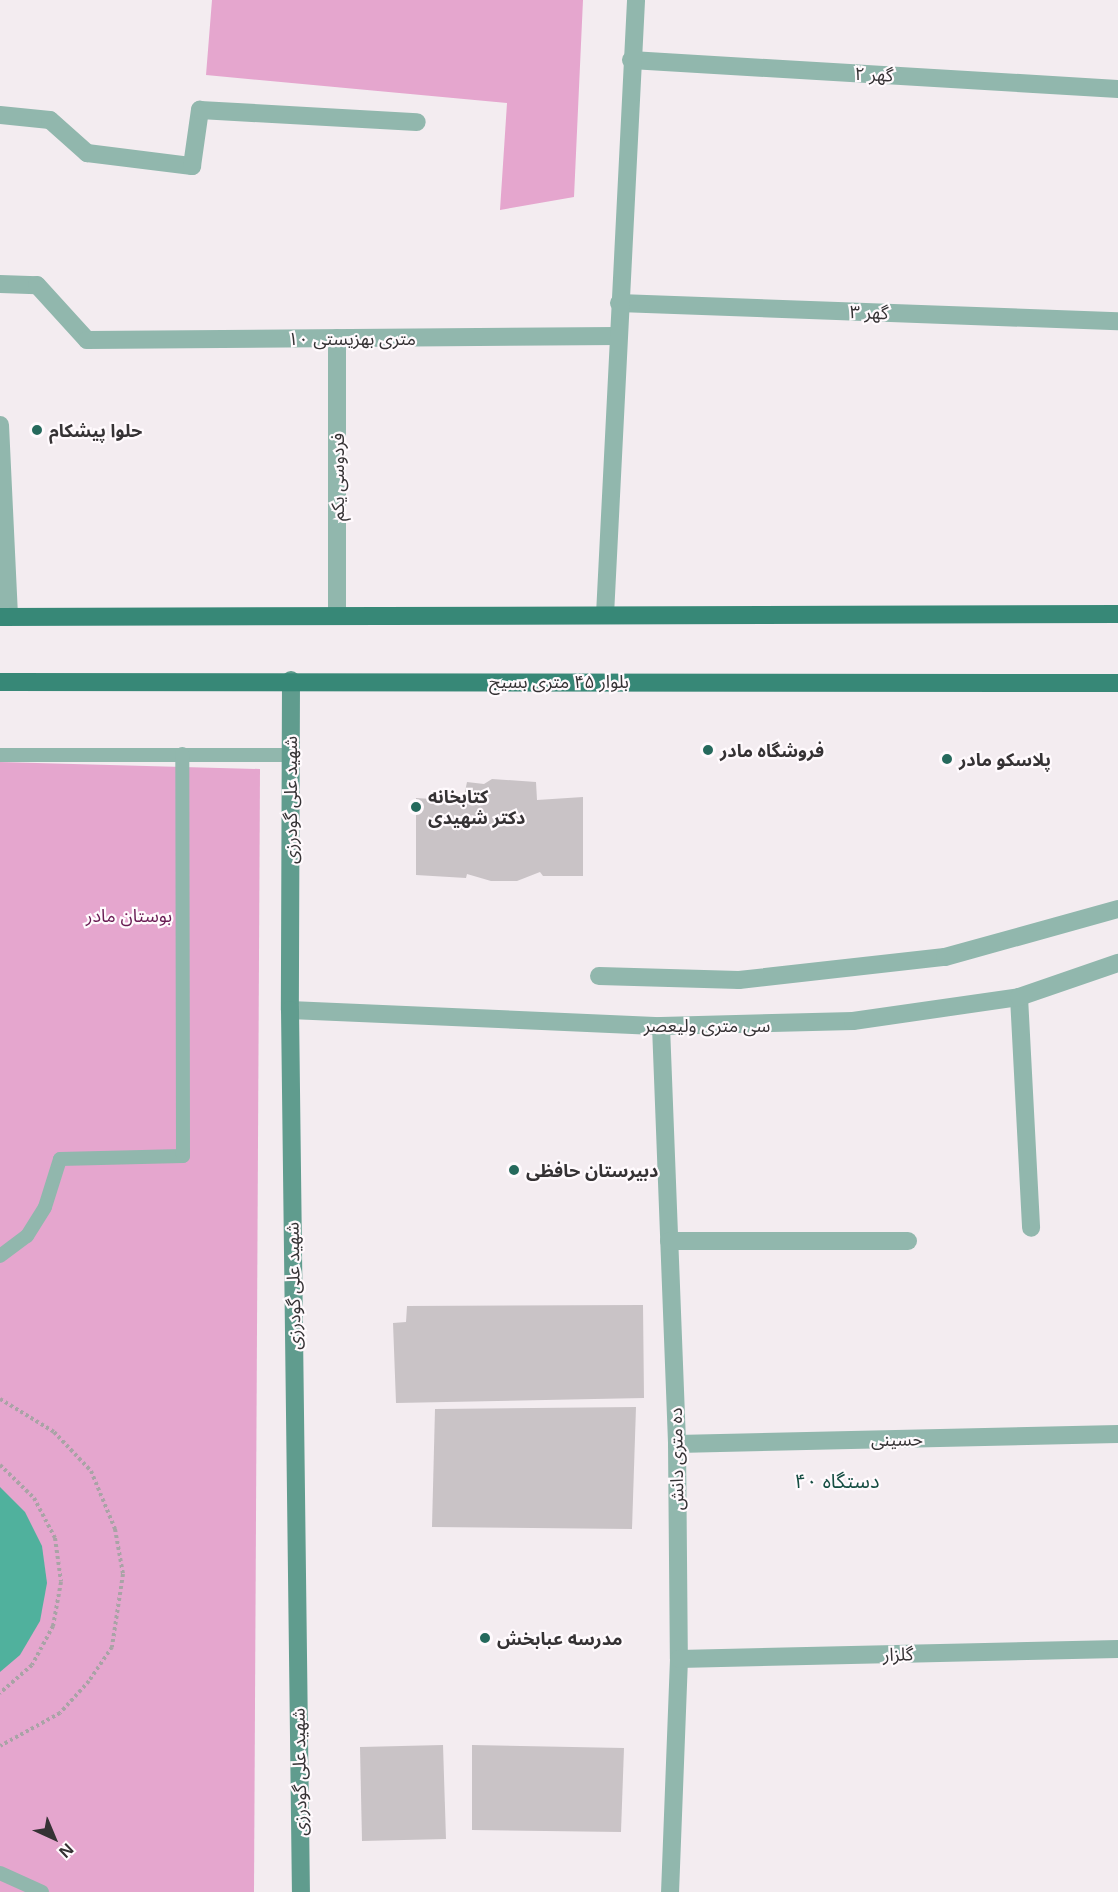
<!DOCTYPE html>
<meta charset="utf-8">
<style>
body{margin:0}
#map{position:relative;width:1118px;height:1892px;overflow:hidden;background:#f3ecf0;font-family:"Noto Sans","Noto Sans Arabic",sans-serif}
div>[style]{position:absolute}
.green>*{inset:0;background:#e5a6ce}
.water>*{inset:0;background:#50b19d}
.building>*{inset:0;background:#c9c3c6}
.path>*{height:4px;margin-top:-2px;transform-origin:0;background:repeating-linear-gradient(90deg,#a9a3a6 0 3px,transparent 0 6px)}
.lane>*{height:14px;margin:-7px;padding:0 7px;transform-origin:7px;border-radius:7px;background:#91b7ad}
.street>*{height:18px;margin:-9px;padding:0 9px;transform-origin:9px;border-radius:9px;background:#91b7ad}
.secondary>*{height:18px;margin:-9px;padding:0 9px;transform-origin:9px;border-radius:9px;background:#609c8e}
.primary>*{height:18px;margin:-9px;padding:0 9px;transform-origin:9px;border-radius:9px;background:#378877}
.dots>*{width:16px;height:16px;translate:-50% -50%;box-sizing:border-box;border:3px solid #fffafd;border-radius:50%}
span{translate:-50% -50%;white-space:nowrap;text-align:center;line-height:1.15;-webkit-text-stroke:4.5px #fffafd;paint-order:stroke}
.street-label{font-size:18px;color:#353234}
.poi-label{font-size:18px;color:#353234;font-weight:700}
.left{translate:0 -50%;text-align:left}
.park-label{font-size:18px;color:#691b53}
.neighbourhood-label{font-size:20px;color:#164e43}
.north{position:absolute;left:24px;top:1808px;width:60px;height:60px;-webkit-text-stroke:4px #fffafd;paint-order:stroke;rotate:136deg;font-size:16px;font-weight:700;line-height:24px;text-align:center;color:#353234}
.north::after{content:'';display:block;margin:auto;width:21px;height:27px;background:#353234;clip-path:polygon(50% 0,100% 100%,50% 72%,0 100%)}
</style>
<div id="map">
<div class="green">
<i style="clip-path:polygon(212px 0,583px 0,574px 197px,500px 210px,507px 103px,206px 75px)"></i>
<i style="clip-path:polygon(0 762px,260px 769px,254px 1892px,0 1892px)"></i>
</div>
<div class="water">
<i style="clip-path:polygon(0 1487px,25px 1512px,42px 1546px,47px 1583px,40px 1621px,20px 1655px,0 1672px)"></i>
</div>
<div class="building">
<i style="clip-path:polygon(492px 779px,536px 782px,537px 800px,583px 797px,583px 876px,543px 876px,540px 872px,517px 881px,491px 881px,467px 874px,466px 878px,416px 875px,416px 798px,463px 801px,467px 782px,484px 784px)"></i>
<i style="clip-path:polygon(643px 1305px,644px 1398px,396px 1403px,393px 1323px,406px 1322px,407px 1306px)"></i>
<i style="clip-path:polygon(636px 1407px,632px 1529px,432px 1527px,435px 1409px)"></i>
<i style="clip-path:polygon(443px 1745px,446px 1839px,362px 1841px,360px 1747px)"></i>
<i style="clip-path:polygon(472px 1745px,624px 1748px,621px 1832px,472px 1830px)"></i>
</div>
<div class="path">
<i style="left:0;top:1399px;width:63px;rotate:31.4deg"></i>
<i style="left:54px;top:1432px;width:54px;rotate:46.5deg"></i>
<i style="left:91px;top:1471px;width:63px;rotate:67.5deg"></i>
<i style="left:115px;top:1529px;width:46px;rotate:79.9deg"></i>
<i style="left:123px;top:1574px;width:74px;rotate:98.6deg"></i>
<i style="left:112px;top:1647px;width:41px;rotate:124.1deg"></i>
<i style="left:89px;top:1681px;width:43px;rotate:132.2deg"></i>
<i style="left:60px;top:1713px;width:68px;rotate:151.2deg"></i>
<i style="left:0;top:1465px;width:47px;rotate:44.1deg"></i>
<i style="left:34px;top:1498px;width:45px;rotate:62.3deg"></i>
<i style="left:55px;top:1538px;width:44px;rotate:82.2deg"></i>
<i style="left:61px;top:1582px;width:45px;rotate:100.3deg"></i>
<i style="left:53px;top:1626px;width:44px;rotate:118.3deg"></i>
<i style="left:32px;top:1665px;width:43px;rotate:138.8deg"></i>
</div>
<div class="lane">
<i style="left:0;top:755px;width:290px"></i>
<i style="left:0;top:1256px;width:34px;rotate:-37deg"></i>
<i style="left:27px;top:1236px;width:34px;rotate:-58deg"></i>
<i style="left:45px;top:1207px;width:50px;rotate:-72.6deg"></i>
<i style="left:60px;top:1159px;width:123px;rotate:-1.4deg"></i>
<i style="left:183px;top:1156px;width:402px;rotate:-90.1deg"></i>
<i style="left:0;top:1873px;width:46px;rotate:24.3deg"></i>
</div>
<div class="street">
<i style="left:631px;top:60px;width:488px;rotate:3.4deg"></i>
<i style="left:0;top:115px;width:50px;rotate:5.7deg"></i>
<i style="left:50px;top:120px;width:50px;rotate:41.7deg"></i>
<i style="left:87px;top:153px;width:106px;rotate:7.1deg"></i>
<i style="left:192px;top:166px;width:57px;rotate:-81.9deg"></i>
<i style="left:200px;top:110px;width:217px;rotate:3.2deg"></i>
<i style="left:0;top:284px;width:37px;rotate:2deg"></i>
<i style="left:37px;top:285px;width:74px;rotate:47.7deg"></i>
<i style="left:87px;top:340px;width:531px;rotate:-0.43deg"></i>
<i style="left:619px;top:303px;width:499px;rotate:2.1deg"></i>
<i style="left:337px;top:338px;width:278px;rotate:90deg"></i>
<i style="left:0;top:425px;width:192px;rotate:87.3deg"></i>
<i style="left:605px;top:615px;width:616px;rotate:-87.11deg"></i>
<i style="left:599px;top:976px;width:140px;rotate:1.6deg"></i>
<i style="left:739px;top:980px;width:207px;rotate:-6.4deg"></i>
<i style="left:945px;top:957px;width:180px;rotate:-15.5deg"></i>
<i style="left:1019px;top:997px;width:231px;rotate:87deg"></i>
<i style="left:290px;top:1010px;width:371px;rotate:2.5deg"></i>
<i style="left:661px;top:1026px;width:192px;rotate:-1.5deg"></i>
<i style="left:853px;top:1021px;width:168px;rotate:-8.2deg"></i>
<i style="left:1019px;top:997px;width:105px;rotate:-19deg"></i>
<i style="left:661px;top:1026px;width:418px;rotate:87.8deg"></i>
<i style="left:677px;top:1444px;width:215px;rotate:89.5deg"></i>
<i style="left:679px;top:1659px;width:233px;rotate:92.2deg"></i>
<i style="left:669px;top:1241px;width:239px"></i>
<i style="left:677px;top:1444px;width:441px;rotate:-1.3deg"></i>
<i style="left:679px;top:1659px;width:439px;rotate:-1.3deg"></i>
</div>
<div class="secondary">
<i style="left:291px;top:680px;width:330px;rotate:90.2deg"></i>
<i style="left:290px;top:1010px;width:882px;rotate:89.29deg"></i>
</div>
<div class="primary">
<i style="left:0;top:617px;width:1118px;rotate:-0.15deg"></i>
<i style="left:0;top:682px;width:1118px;rotate:0.05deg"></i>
</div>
<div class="dots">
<i style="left:37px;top:430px;background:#25695c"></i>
<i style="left:708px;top:750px;background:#25695c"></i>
<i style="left:947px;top:759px;background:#25695c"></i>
<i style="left:416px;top:807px;background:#25695c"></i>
<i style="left:514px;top:1170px;background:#25695c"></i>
<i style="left:485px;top:1638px;background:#25695c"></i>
</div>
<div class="street-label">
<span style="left:874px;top:74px;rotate:3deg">گهر ۲</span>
<span style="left:869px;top:312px;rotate:2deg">گهر ۳</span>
<span style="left:352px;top:338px">۱۰ متری بهزیستی</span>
<span style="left:337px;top:477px;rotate:-90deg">فردوسی یکم</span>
<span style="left:559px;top:681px">بلوار ۴۵ متری بسیج</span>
<span style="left:290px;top:800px;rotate:-90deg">شهید علی گودرزی</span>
<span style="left:707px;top:1025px">سی متری ولیعصر</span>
<span style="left:293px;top:1286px;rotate:-91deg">شهید علی گودرزی</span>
<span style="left:897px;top:1439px;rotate:-1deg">حسینی</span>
<span style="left:676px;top:1459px;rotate:-91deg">ده متری دانش</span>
<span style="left:898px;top:1654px;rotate:-1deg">گلزار</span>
<span style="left:299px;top:1772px;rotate:-91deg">شهید علی گودرزی</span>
</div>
<div class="poi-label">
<span class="left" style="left:49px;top:430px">حلوا پیشکام</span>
<span class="left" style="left:720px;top:750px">فروشگاه مادر</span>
<span class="left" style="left:959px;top:759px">پلاسکو مادر</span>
<span class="left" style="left:428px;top:807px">کتابخانه<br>دکتر شهیدی</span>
<span class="left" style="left:526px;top:1170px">دبیرستان حافظی</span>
<span class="left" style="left:497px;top:1638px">مدرسه عبابخش</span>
</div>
<div class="park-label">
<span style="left:129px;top:915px">بوستان مادر</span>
</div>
<div class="neighbourhood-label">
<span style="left:837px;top:1480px">۴۰ دستگاه</span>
</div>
<div class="north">N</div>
</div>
